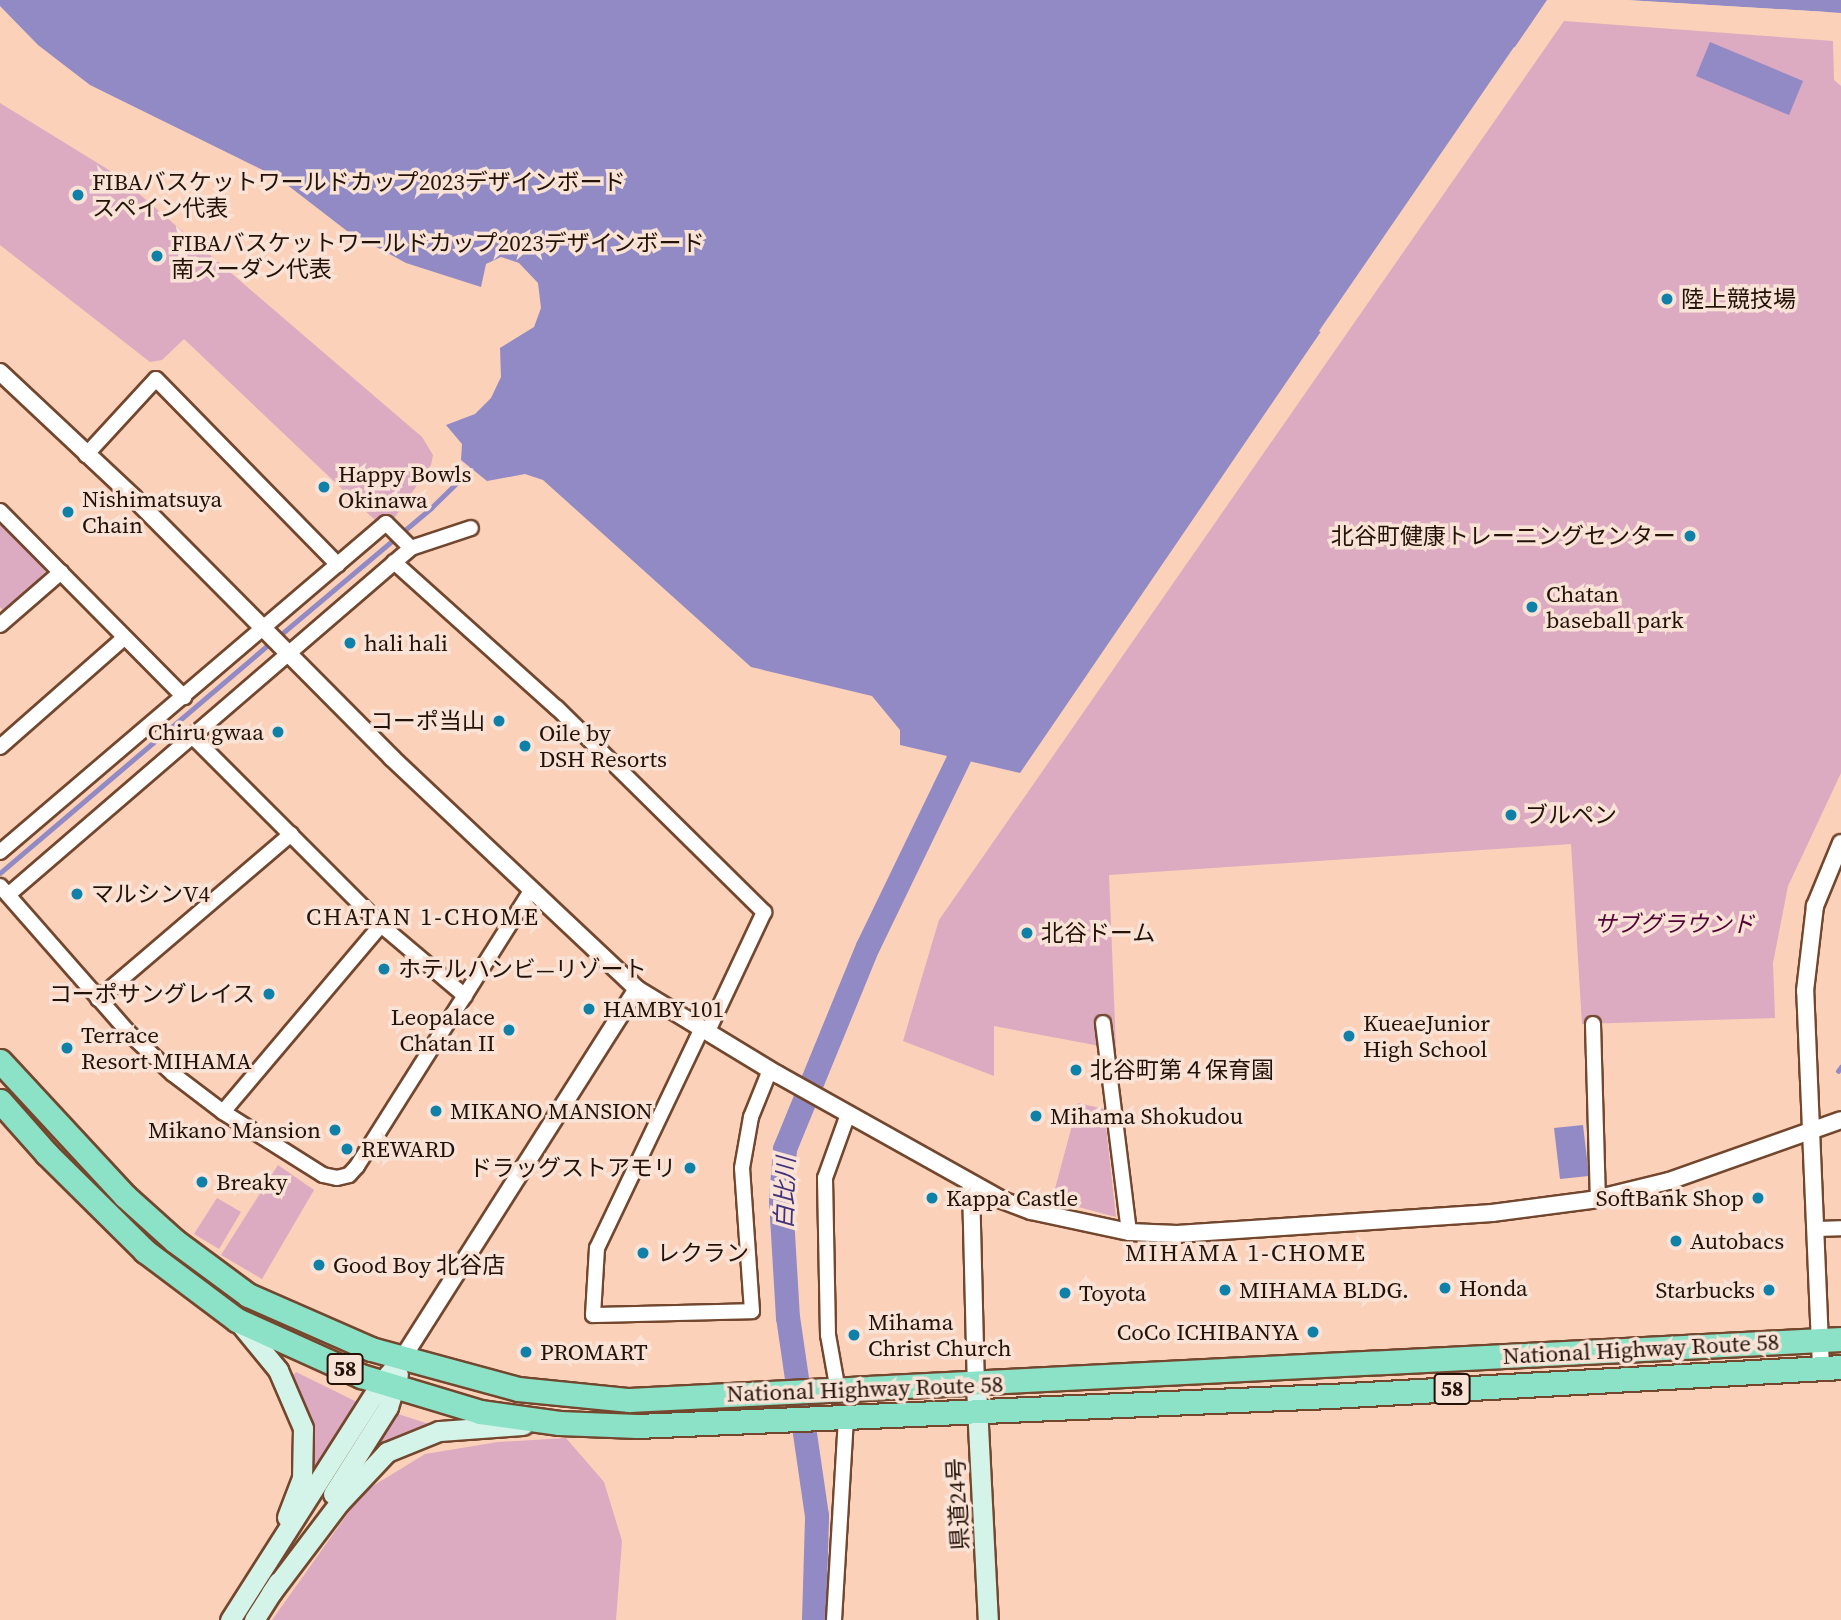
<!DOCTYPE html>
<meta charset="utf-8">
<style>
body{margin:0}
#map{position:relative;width:1841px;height:1620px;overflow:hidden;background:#fbd1ba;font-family:"Source Serif 4","Noto Sans JP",serif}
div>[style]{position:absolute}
.green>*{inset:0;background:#dcaac1}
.water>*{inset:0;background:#918ac5}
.pier>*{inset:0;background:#fbd1ba}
.stream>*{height:4.5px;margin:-2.25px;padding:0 2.25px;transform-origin:2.25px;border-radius:2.25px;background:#918ac5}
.river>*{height:24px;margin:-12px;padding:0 12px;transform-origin:12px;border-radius:12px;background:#918ac5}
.roads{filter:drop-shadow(2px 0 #73472e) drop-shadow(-2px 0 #73472e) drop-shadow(0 2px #73472e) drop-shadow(0 -2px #73472e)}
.minor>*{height:14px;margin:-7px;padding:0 7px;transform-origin:7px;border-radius:7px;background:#fff}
.tertiary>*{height:16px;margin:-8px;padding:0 8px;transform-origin:8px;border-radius:8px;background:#fff}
.secondary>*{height:19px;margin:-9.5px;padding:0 9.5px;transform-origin:9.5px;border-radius:9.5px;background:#d4f4e9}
.trunk>*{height:23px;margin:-11.5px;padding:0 11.5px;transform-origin:11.5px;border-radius:11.5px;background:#8ce2c6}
.dots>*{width:19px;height:19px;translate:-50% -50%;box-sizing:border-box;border:4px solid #f9e3d7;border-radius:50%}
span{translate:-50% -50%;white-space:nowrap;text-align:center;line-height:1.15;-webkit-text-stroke:7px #f9e3d7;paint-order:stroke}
.shield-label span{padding:2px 5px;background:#f9e3d7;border:2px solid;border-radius:5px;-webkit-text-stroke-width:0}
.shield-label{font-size:21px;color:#241208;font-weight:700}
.poi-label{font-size:23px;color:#241208}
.left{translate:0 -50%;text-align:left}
.right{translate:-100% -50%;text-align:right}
.park-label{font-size:23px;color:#520234;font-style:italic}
.street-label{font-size:23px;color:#241208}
.neighbourhood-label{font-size:24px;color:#241208;letter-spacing:2px}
.water-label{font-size:24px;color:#41317a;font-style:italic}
</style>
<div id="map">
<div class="green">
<i style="clip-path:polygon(1564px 21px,1833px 41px,1834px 80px,1841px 86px,1841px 773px,1788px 886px,1773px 963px,1775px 1018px,1582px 1024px,1571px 844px,1109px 875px,1116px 1049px,994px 1026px,994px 1076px,903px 1041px,939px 920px)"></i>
<i style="clip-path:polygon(0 103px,117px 175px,422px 437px,433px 455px,431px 465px,395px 517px,378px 523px,184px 339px,162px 360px,150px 362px,0 245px)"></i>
<i style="clip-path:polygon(0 523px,47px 570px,6px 613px,0 607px)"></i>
<i style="clip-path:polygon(1078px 1103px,1104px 1109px,1116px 1217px,1052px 1200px)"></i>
<i style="clip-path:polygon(278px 1165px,314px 1190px,262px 1279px,221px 1255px)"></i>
<i style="clip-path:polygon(217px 1198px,241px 1212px,219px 1249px,194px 1234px)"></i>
<i style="clip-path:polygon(296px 1372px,359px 1403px,308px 1487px,310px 1433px,293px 1375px)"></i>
<i style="clip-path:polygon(395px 1413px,435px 1426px,365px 1461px)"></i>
<i style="clip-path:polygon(566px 1438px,604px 1482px,622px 1541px,616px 1620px,272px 1620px,363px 1492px,425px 1454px,498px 1442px)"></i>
</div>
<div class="water">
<i style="clip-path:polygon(0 0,1547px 0,1020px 773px,900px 745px,900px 730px,872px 696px,751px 667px,543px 480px,525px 474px,487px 481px,461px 460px,462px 444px,446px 425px,475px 414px,491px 398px,501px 377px,500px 348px,534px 327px,541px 308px,538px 283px,519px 263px,501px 257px,486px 264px,481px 287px,406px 263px,347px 231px,277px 177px,90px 85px,38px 45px,0 6px)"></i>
<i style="clip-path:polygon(1627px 0,1841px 0,1841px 13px,1827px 12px)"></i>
<i style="clip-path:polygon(1710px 42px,1803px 81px,1789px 115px,1696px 76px)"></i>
<i style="clip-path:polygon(1583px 1125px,1589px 1176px,1560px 1179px,1554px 1128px)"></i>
</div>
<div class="pier">
<i style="clip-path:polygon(1624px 0,1827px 12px,1827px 15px,1627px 3px)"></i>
<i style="clip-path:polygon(1514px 47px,1517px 49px,1322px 333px,1319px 331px)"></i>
</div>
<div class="stream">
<i style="left:278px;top:637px;width:200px;rotate:-40.1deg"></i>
<i style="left:431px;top:508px;width:57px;rotate:-44.3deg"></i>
<i style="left:0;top:873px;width:356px;rotate:-40.4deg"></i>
<i style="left:1838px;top:1071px;width:5px;rotate:-53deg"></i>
</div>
<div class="river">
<i style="left:814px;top:1620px;width:104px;rotate:-88.3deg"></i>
<i style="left:817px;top:1516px;width:200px;rotate:-98.3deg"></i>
<i style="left:788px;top:1318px;width:118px;rotate:-93.4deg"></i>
<i style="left:781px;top:1200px;width:51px;rotate:-85.5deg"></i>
<i style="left:785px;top:1149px;width:218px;rotate:-67.7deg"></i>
<i style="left:868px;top:947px;width:209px;rotate:-64.2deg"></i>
</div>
<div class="roads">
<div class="minor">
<i style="left:86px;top:455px;width:103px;rotate:-47.4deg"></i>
<i style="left:156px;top:379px;width:260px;rotate:45.6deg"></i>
<i style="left:0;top:511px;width:262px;rotate:45.3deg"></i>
<i style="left:394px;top:562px;width:219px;rotate:41.9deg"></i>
<i style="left:557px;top:708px;width:291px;rotate:44.6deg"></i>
<i style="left:764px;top:912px;width:132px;rotate:115.2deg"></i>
<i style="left:0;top:625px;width:81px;rotate:-41deg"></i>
<i style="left:192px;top:736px;width:267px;rotate:45deg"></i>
<i style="left:381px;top:925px;width:110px;rotate:40.2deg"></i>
<i style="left:0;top:747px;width:165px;rotate:-41.3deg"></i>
<i style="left:0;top:852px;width:507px;rotate:-40.44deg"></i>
<i style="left:386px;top:523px;width:35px;rotate:45deg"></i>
<i style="left:0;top:886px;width:198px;rotate:48.7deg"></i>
<i style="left:131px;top:1035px;width:57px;rotate:42.9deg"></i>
<i style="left:173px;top:1074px;width:63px;rotate:37.2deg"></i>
<i style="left:223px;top:1112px;width:118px;rotate:32.2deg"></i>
<i style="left:323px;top:1175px;width:14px;rotate:12deg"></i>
<i style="left:337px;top:1178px;width:12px;rotate:-14deg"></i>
<i style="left:349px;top:1175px;width:12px;rotate:-48deg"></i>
<i style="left:357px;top:1166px;width:325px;rotate:-57.7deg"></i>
<i style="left:8px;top:895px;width:532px;rotate:-40.73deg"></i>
<i style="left:411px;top:548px;width:63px;rotate:-18.4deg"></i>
<i style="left:98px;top:999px;width:254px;rotate:-40.5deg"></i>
<i style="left:1103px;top:1023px;width:211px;rotate:82.9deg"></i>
<i style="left:1593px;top:1024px;width:174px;rotate:88.4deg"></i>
<i style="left:702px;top:1028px;width:244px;rotate:115.5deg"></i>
<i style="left:597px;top:1248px;width:67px;rotate:93.4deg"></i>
<i style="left:593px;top:1315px;width:159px;rotate:-1.4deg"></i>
<i style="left:752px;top:1311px;width:143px;rotate:-94deg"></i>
<i style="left:742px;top:1168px;width:52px;rotate:-80deg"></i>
<i style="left:751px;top:1117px;width:51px;rotate:-68deg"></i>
<i style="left:223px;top:1112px;width:245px;rotate:-49.8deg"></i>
<i style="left:1816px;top:1229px;width:25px;rotate:-2deg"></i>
<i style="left:838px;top:1391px;width:57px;rotate:-100.1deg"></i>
<i style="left:828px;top:1335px;width:157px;rotate:-91.1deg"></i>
<i style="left:825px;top:1178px;width:68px;rotate:-70.2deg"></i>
<i style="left:834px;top:1620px;width:203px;rotate:-86.6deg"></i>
</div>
<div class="tertiary">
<i style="left:0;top:372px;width:184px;rotate:43.2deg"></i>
<i style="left:134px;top:498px;width:366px;rotate:45.2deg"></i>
<i style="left:392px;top:758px;width:337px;rotate:43.3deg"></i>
<i style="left:637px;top:989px;width:164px;rotate:31.3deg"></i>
<i style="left:777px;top:1074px;width:258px;rotate:29.2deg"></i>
<i style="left:1002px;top:1200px;width:31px;rotate:21deg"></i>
<i style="left:1031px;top:1211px;width:100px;rotate:12.1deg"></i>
<i style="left:1129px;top:1232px;width:48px;rotate:2.4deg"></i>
<i style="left:1177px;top:1234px;width:316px;rotate:-3.8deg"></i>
<i style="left:1492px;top:1213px;width:100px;rotate:-7.5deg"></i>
<i style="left:1591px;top:1200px;width:80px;rotate:-13.7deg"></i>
<i style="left:1669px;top:1181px;width:182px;rotate:-19.5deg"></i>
<i style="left:971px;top:1185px;width:201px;rotate:88.6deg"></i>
<i style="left:402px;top:1359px;width:438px;rotate:-57.6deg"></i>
<i style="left:1821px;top:1368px;width:377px;rotate:-92.4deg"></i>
<i style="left:1805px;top:991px;width:86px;rotate:-83.3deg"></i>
<i style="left:1815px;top:906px;width:68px;rotate:-67.6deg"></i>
</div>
<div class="secondary">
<i style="left:237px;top:1320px;width:65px;rotate:50.6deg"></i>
<i style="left:278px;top:1370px;width:63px;rotate:66.7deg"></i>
<i style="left:303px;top:1428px;width:50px;rotate:91.1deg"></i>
<i style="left:302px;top:1478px;width:42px;rotate:111deg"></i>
<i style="left:976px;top:1386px;width:234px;rotate:87.1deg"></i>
<i style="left:333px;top:1494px;width:103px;rotate:-57.7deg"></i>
<i style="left:388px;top:1407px;width:34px;rotate:-73deg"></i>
<i style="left:271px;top:1593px;width:113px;rotate:-52.9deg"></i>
<i style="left:339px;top:1503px;width:70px;rotate:-46.7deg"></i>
<i style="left:387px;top:1452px;width:56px;rotate:-22deg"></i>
<i style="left:439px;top:1431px;width:84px;rotate:-4.1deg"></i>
<i style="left:230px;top:1620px;width:281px;rotate:-57.5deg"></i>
<i style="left:381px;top:1383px;width:32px;rotate:-49deg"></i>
<i style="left:254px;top:1620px;width:45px;rotate:-57.7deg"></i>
</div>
<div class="trunk">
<i style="left:0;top:1061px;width:184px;rotate:47.2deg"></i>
<i style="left:125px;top:1196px;width:67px;rotate:42deg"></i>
<i style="left:175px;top:1241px;width:91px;rotate:36.5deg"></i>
<i style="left:248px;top:1295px;width:134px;rotate:23.7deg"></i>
<i style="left:371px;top:1349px;width:152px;rotate:15.2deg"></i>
<i style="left:518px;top:1389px;width:112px;rotate:5.7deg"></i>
<i style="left:629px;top:1400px;width:1214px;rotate:-2.88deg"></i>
<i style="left:0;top:1101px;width:71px;rotate:48.4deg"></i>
<i style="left:47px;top:1154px;width:138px;rotate:44.7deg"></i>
<i style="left:145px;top:1251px;width:115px;rotate:36.9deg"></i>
<i style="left:237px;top:1320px;width:136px;rotate:24.3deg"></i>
<i style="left:361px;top:1376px;width:124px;rotate:16.8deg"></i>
<i style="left:480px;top:1412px;width:80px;rotate:7.9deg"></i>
<i style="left:559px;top:1423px;width:78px;rotate:2.2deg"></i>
<i style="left:637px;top:1426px;width:695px;rotate:-2.48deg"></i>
<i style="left:1331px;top:1396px;width:511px;rotate:-3.25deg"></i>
</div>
</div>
<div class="dots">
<i style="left:78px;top:195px;background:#0f80a8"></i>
<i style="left:157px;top:256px;background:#0f80a8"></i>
<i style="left:1667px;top:299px;background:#0f80a8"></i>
<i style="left:324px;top:487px;background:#0f80a8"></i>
<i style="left:68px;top:512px;background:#0f80a8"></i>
<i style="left:1690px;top:536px;background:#0f80a8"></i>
<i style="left:1532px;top:607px;background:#0f80a8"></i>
<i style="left:350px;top:643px;background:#0f80a8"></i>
<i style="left:499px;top:721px;background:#0f80a8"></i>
<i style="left:278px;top:732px;background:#0f80a8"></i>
<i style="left:525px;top:746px;background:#0f80a8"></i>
<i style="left:1511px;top:815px;background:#0f80a8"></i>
<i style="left:77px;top:894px;background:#0f80a8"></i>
<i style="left:1027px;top:933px;background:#0f80a8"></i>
<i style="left:384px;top:969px;background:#0f80a8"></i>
<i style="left:269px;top:994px;background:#0f80a8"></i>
<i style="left:589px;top:1009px;background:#0f80a8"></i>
<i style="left:509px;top:1030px;background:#0f80a8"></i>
<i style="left:1349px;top:1036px;background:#0f80a8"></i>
<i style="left:67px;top:1048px;background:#0f80a8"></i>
<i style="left:1076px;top:1070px;background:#0f80a8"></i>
<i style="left:436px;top:1111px;background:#0f80a8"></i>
<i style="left:1036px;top:1116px;background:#0f80a8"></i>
<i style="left:335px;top:1130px;background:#0f80a8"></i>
<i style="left:347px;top:1149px;background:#0f80a8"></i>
<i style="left:690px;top:1168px;background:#0f80a8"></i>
<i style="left:202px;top:1182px;background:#0f80a8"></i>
<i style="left:932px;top:1198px;background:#0f80a8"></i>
<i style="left:1758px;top:1198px;background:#0f80a8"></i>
<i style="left:1676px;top:1241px;background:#0f80a8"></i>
<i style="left:643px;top:1253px;background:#0f80a8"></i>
<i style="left:319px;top:1265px;background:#0f80a8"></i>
<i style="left:1445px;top:1288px;background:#0f80a8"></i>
<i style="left:1225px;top:1290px;background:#0f80a8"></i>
<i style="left:1769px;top:1290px;background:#0f80a8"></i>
<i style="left:1065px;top:1293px;background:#0f80a8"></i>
<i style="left:1313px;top:1332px;background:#0f80a8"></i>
<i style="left:854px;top:1335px;background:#0f80a8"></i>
<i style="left:526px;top:1352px;background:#0f80a8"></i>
</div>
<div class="shield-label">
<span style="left:345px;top:1369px">58</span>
<span style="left:1452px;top:1389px">58</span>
</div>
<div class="poi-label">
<span class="left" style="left:92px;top:195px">FIBAバスケットワールドカップ2023デザインボード<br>スペイン代表</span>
<span class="left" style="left:171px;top:256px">FIBAバスケットワールドカップ2023デザインボード<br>南スーダン代表</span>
<span class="left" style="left:1681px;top:299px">陸上競技場</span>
<span class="left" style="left:338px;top:487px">Happy Bowls<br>Okinawa</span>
<span class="left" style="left:82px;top:512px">Nishimatsuya<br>Chain</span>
<span class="right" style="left:1676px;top:536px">北谷町健康トレーニングセンター</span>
<span class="left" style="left:1546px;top:607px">Chatan<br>baseball park</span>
<span class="left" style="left:364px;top:643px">hali hali</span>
<span class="right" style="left:485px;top:721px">コーポ当山</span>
<span class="right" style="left:264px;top:732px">Chiru gwaa</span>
<span class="left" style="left:539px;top:746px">Oile by<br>DSH Resorts</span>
<span class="left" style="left:1525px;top:815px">ブルペン</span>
<span class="left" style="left:91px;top:894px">マルシンV4</span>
<span class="left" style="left:1041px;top:933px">北谷ドーム</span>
<span class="left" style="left:398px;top:969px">ホテルハンビ―リゾート</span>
<span class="right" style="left:255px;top:994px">コーポサングレイス</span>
<span class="left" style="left:603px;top:1009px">HAMBY 101</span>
<span class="right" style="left:495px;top:1030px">Leopalace<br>Chatan II</span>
<span class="left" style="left:1363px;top:1036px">KueaeJunior<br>High School</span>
<span class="left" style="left:81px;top:1048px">Terrace<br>Resort MIHAMA</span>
<span class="left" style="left:1090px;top:1070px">北谷町第４保育園</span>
<span class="left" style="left:450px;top:1111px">MIKANO MANSION</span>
<span class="left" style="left:1050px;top:1116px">Mihama Shokudou</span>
<span class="right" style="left:321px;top:1130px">Mikano Mansion</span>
<span class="left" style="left:361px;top:1149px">REWARD</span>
<span class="right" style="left:676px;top:1168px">ドラッグストアモリ</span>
<span class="left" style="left:216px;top:1182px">Breaky</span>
<span class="left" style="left:946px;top:1198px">Kappa Castle</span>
<span class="right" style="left:1744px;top:1198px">SoftBank Shop</span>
<span class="left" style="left:1690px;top:1241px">Autobacs</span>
<span class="left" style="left:657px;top:1253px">レクラン</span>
<span class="left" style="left:333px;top:1265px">Good Boy 北谷店</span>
<span class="left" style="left:1459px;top:1288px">Honda</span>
<span class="left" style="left:1239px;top:1290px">MIHAMA BLDG.</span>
<span class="right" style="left:1755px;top:1290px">Starbucks</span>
<span class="left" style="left:1079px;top:1293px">Toyota</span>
<span class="left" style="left:868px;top:1335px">Mihama<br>Christ Church</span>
<span class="right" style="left:1299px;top:1332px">CoCo ICHIBANYA</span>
<span class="left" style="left:540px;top:1352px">PROMART</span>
</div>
<div class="park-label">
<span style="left:1674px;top:924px">サブグラウンド</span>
</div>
<div class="street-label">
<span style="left:1641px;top:1349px;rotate:-3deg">National Highway Route 58</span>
<span style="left:865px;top:1389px;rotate:-2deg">National Highway Route 58</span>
<span style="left:958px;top:1504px;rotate:-93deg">県道24号</span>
</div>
<div class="neighbourhood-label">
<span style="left:423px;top:917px">CHATAN 1-CHOME</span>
<span style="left:1246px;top:1253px">MIHAMA 1-CHOME</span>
</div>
<div class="water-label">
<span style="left:785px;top:1193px;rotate:-88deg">白比川</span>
</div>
</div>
